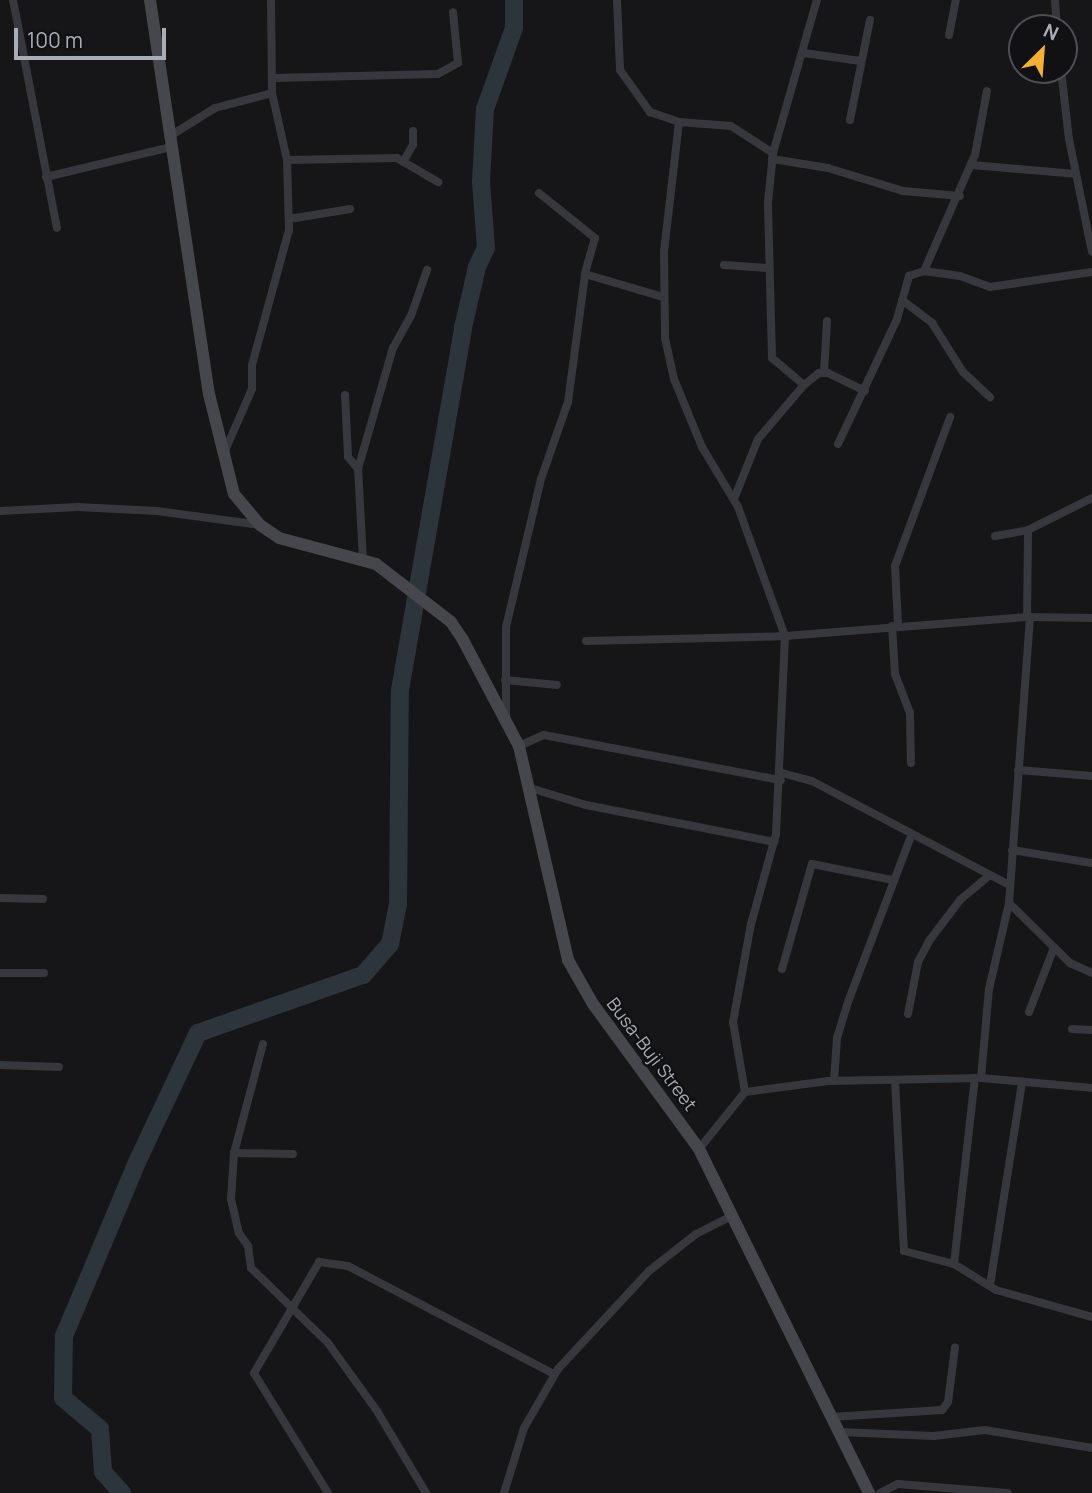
<!DOCTYPE html>
<style>
body{margin:0}
#map{position:relative;width:1092px;height:1493px;overflow:hidden;background:#161618;font-family:Manrope,sans-serif}
div>[style]{position:absolute}
.river>*{height:18px;margin:-9px;padding:0 9px;transform-origin:9px;border-radius:9px;background:#2c353c}
.street>*{height:8px;margin:-4px;padding:0 4px;transform-origin:4px;border-radius:4px;background:#37383d}
.secondary>*{height:12px;margin:-6px;padding:0 6px;transform-origin:6px;border-radius:6px;background:#45474d}
span{translate:-50% -50%;white-space:nowrap;text-align:center;line-height:1.15;-webkit-text-stroke:5px #111113;paint-order:stroke}
.street-label{font-size:18px;color:#a8adb8}
.north{position:absolute;left:1008px;top:14px;width:70px;height:70px;box-sizing:border-box;background:#111113;border:2px solid #4d4f55;border-radius:50%;rotate:25deg;font-size:19px;font-weight:700;line-height:28px;text-align:center;color:#a8adb8}
.north::after{content:'';display:block;margin:auto;width:24px;height:32px;background:#f2b134;clip-path:polygon(50% 0,100% 100%,50% 72%,0 100%)}
.scale{position:absolute;left:14px;top:28px;width:152px;height:32px;box-sizing:border-box;border:4px solid #a8adb8;border-top:0;padding-left:9px;font-size:21px;line-height:24px;white-space:nowrap;color:#a8adb8;-webkit-text-stroke:5px #111113;paint-order:stroke}
</style>
<div id="map">
<div class="river">
<i style="left:122px;top:1493px;width:28px;rotate:-132deg"></i>
<i style="left:103px;top:1472px;width:43px;rotate:-94deg"></i>
<i style="left:100px;top:1429px;width:48px;rotate:-140deg"></i>
<i style="left:63px;top:1398px;width:62px;rotate:-89.1deg"></i>
<i style="left:64px;top:1336px;width:189px;rotate:-67.2deg"></i>
<i style="left:137px;top:1162px;width:143px;rotate:-64.7deg"></i>
<i style="left:198px;top:1033px;width:175px;rotate:-19.4deg"></i>
<i style="left:363px;top:975px;width:41px;rotate:-48.9deg"></i>
<i style="left:390px;top:944px;width:41px;rotate:-78.7deg"></i>
<i style="left:398px;top:904px;width:214px;rotate:-89.5deg"></i>
<i style="left:400px;top:690px;width:367px;rotate:-80.1deg"></i>
<i style="left:463px;top:328px;width:63px;rotate:-77.1deg"></i>
<i style="left:477px;top:267px;width:21px;rotate:-65deg"></i>
<i style="left:486px;top:248px;width:66px;rotate:-94.3deg"></i>
<i style="left:481px;top:182px;width:73px;rotate:-86.9deg"></i>
<i style="left:485px;top:109px;width:86px;rotate:-70.3deg"></i>
<i style="left:514px;top:28px;width:28px;rotate:-90deg"></i>
</div>
<div class="street">
<i style="left:13px;top:0;width:232px;rotate:79.1deg"></i>
<i style="left:617px;top:0;width:70px;rotate:87.5deg"></i>
<i style="left:620px;top:70px;width:52px;rotate:54.5deg"></i>
<i style="left:650px;top:112px;width:31px;rotate:19deg"></i>
<i style="left:679px;top:122px;width:52px;rotate:4.4deg"></i>
<i style="left:731px;top:126px;width:50px;rotate:32.7deg"></i>
<i style="left:1055px;top:0;width:28px;rotate:86deg"></i>
<i style="left:949px;top:35px;width:36px;rotate:-79deg"></i>
<i style="left:804px;top:53px;width:57px;rotate:8.1deg"></i>
<i style="left:1061px;top:70px;width:69px;rotate:83.4deg"></i>
<i style="left:1069px;top:139px;width:115px;rotate:78.5deg"></i>
<i style="left:273px;top:78px;width:165px;rotate:-1.4deg"></i>
<i style="left:438px;top:74px;width:23px;rotate:-29deg"></i>
<i style="left:458px;top:63px;width:51px;rotate:-95.6deg"></i>
<i style="left:850px;top:120px;width:102px;rotate:-78.7deg"></i>
<i style="left:679px;top:122px;width:130px;rotate:96.6deg"></i>
<i style="left:664px;top:251px;width:87px;rotate:89.3deg"></i>
<i style="left:665px;top:338px;width:42px;rotate:77.6deg"></i>
<i style="left:674px;top:379px;width:74px;rotate:67.6deg"></i>
<i style="left:702px;top:447px;width:70px;rotate:59deg"></i>
<i style="left:738px;top:507px;width:137px;rotate:70deg"></i>
<i style="left:785px;top:636px;width:198px;rotate:92.6deg"></i>
<i style="left:776px;top:834px;width:93px;rotate:105.5deg"></i>
<i style="left:751px;top:924px;width:100px;rotate:100.4deg"></i>
<i style="left:733px;top:1022px;width:71px;rotate:80.3deg"></i>
<i style="left:170px;top:136px;width:53px;rotate:-31.9deg"></i>
<i style="left:215px;top:108px;width:59px;rotate:-14.7deg"></i>
<i style="left:772px;top:159px;width:57px;rotate:9.1deg"></i>
<i style="left:828px;top:168px;width:78px;rotate:17deg"></i>
<i style="left:903px;top:191px;width:57px;rotate:5deg"></i>
<i style="left:287px;top:160px;width:110px;rotate:-1deg"></i>
<i style="left:397px;top:158px;width:48px;rotate:30.3deg"></i>
<i style="left:403px;top:162px;width:20px;rotate:-60deg"></i>
<i style="left:413px;top:145px;width:14px;rotate:-90deg"></i>
<i style="left:972px;top:165px;width:104px;rotate:4.9deg"></i>
<i style="left:46px;top:177px;width:129px;rotate:-13.5deg"></i>
<i style="left:539px;top:193px;width:72px;rotate:38.8deg"></i>
<i style="left:595px;top:238px;width:37px;rotate:106deg"></i>
<i style="left:289px;top:219px;width:62px;rotate:-9.3deg"></i>
<i style="left:724px;top:265px;width:43px;rotate:4deg"></i>
<i style="left:924px;top:271px;width:127px;rotate:-66.3deg"></i>
<i style="left:975px;top:155px;width:65px;rotate:-79.4deg"></i>
<i style="left:902px;top:300px;width:38px;rotate:37deg"></i>
<i style="left:932px;top:323px;width:58px;rotate:57.7deg"></i>
<i style="left:963px;top:372px;width:37px;rotate:43deg"></i>
<i style="left:824px;top:373px;width:52px;rotate:-86.7deg"></i>
<i style="left:804px;top:385px;width:42px;rotate:-139.8deg"></i>
<i style="left:772px;top:358px;width:156px;rotate:-91.5deg"></i>
<i style="left:768px;top:202px;width:49px;rotate:-84.2deg"></i>
<i style="left:773px;top:153px;width:159px;rotate:-74deg"></i>
<i style="left:345px;top:395px;width:62px;rotate:87.2deg"></i>
<i style="left:348px;top:457px;width:16px;rotate:50deg"></i>
<i style="left:838px;top:444px;width:138px;rotate:-64.7deg"></i>
<i style="left:897px;top:319px;width:45px;rotate:-74.4deg"></i>
<i style="left:909px;top:276px;width:16px;rotate:-18deg"></i>
<i style="left:924px;top:271px;width:36px;rotate:8deg"></i>
<i style="left:960px;top:276px;width:32px;rotate:20deg"></i>
<i style="left:990px;top:287px;width:103px;rotate:-8.4deg"></i>
<i style="left:224px;top:453px;width:70px;rotate:-66.4deg"></i>
<i style="left:252px;top:389px;width:24px;rotate:-90deg"></i>
<i style="left:252px;top:365px;width:140px;rotate:-74.7deg"></i>
<i style="left:289px;top:230px;width:70px;rotate:-91.6deg"></i>
<i style="left:287px;top:160px;width:69px;rotate:-102.6deg"></i>
<i style="left:272px;top:93px;width:93px;rotate:-90.6deg"></i>
<i style="left:734px;top:499px;width:65px;rotate:-68.2deg"></i>
<i style="left:758px;top:439px;width:71px;rotate:-49.6deg"></i>
<i style="left:804px;top:385px;width:19px;rotate:-39deg"></i>
<i style="left:819px;top:373px;width:9px"></i>
<i style="left:828px;top:373px;width:41px;rotate:25.9deg"></i>
<i style="left:0;top:511px;width:78px;rotate:-2.9deg"></i>
<i style="left:78px;top:507px;width:79px;rotate:2.9deg"></i>
<i style="left:157px;top:511px;width:104px;rotate:7.7deg"></i>
<i style="left:995px;top:536px;width:34px;rotate:-10deg"></i>
<i style="left:1028px;top:530px;width:72px;rotate:-26.6deg"></i>
<i style="left:363px;top:560px;width:91px;rotate:-93.1deg"></i>
<i style="left:358px;top:469px;width:126px;rotate:-73.9deg"></i>
<i style="left:393px;top:348px;width:37px;rotate:-61deg"></i>
<i style="left:411px;top:316px;width:49px;rotate:-70.8deg"></i>
<i style="left:1027px;top:617px;width:87px;rotate:-89.3deg"></i>
<i style="left:898px;top:625px;width:59px;rotate:-92.9deg"></i>
<i style="left:895px;top:566px;width:159px;rotate:-69.7deg"></i>
<i style="left:892px;top:626px;width:48px;rotate:86.4deg"></i>
<i style="left:895px;top:674px;width:42px;rotate:69deg"></i>
<i style="left:910px;top:713px;width:50px;rotate:88.9deg"></i>
<i style="left:586px;top:641px;width:199px;rotate:-1.4deg"></i>
<i style="left:785px;top:636px;width:243px;rotate:-4.5deg"></i>
<i style="left:1027px;top:617px;width:65px;rotate:0.9deg"></i>
<i style="left:505px;top:680px;width:52px;rotate:5.5deg"></i>
<i style="left:506px;top:718px;width:91px;rotate:-90deg"></i>
<i style="left:506px;top:627px;width:152px;rotate:-76.7deg"></i>
<i style="left:541px;top:479px;width:82px;rotate:-70.7deg"></i>
<i style="left:568px;top:402px;width:129px;rotate:-82.4deg"></i>
<i style="left:585px;top:274px;width:81px;rotate:16.4deg"></i>
<i style="left:519px;top:746px;width:27px;rotate:-24deg"></i>
<i style="left:544px;top:735px;width:241px;rotate:10.8deg"></i>
<i style="left:1018px;top:770px;width:74px;rotate:4.6deg"></i>
<i style="left:782px;top:773px;width:31px;rotate:15deg"></i>
<i style="left:812px;top:781px;width:223px;rotate:27.8deg"></i>
<i style="left:530px;top:788px;width:59px;rotate:16.9deg"></i>
<i style="left:586px;top:805px;width:192px;rotate:11.1deg"></i>
<i style="left:1012px;top:850px;width:81px;rotate:9.2deg"></i>
<i style="left:0;top:898px;width:43px;rotate:1.3deg"></i>
<i style="left:1009px;top:903px;width:86px;rotate:44.5deg"></i>
<i style="left:1070px;top:963px;width:24px;rotate:24deg"></i>
<i style="left:782px;top:969px;width:109px;rotate:-74.1deg"></i>
<i style="left:812px;top:864px;width:83px;rotate:11.2deg"></i>
<i style="left:0;top:973px;width:44px"></i>
<i style="left:1029px;top:1012px;width:69px;rotate:-68.7deg"></i>
<i style="left:908px;top:1014px;width:53px;rotate:-79.1deg"></i>
<i style="left:918px;top:962px;width:24px;rotate:-62deg"></i>
<i style="left:929px;top:941px;width:51px;rotate:-52.9deg"></i>
<i style="left:960px;top:900px;width:38px;rotate:-40deg"></i>
<i style="left:1072px;top:1029px;width:20px;rotate:3deg"></i>
<i style="left:263px;top:1044px;width:113px;rotate:104.9deg"></i>
<i style="left:234px;top:1153px;width:46px;rotate:93.7deg"></i>
<i style="left:231px;top:1199px;width:35px;rotate:77deg"></i>
<i style="left:239px;top:1233px;width:16px;rotate:55deg"></i>
<i style="left:248px;top:1246px;width:22px;rotate:82deg"></i>
<i style="left:251px;top:1268px;width:107px;rotate:44.2deg"></i>
<i style="left:328px;top:1343px;width:84px;rotate:54.2deg"></i>
<i style="left:377px;top:1411px;width:96px;rotate:59.1deg"></i>
<i style="left:0;top:1065px;width:59px;rotate:1.9deg"></i>
<i style="left:981px;top:1078px;width:89px;rotate:-84.9deg"></i>
<i style="left:989px;top:989px;width:88px;rotate:-76.9deg"></i>
<i style="left:1009px;top:903px;width:287px;rotate:-85.8deg"></i>
<i style="left:895px;top:1080px;width:171px;rotate:87deg"></i>
<i style="left:904px;top:1251px;width:52px;rotate:14.6deg"></i>
<i style="left:954px;top:1264px;width:49px;rotate:31.8deg"></i>
<i style="left:996px;top:1290px;width:100px;rotate:15.7deg"></i>
<i style="left:834px;top:1081px;width:43px;rotate:-86deg"></i>
<i style="left:837px;top:1038px;width:38px;rotate:-73deg"></i>
<i style="left:848px;top:1002px;width:178px;rotate:-69.2deg"></i>
<i style="left:699px;top:1149px;width:73px;rotate:-51.1deg"></i>
<i style="left:745px;top:1092px;width:84px;rotate:-7.5deg"></i>
<i style="left:828px;top:1081px;width:153px;rotate:-1.1deg"></i>
<i style="left:981px;top:1078px;width:111px;rotate:5.1deg"></i>
<i style="left:234px;top:1153px;width:59px;rotate:1deg"></i>
<i style="left:954px;top:1264px;width:187px;rotate:-83.6deg"></i>
<i style="left:990px;top:1285px;width:206px;rotate:-81deg"></i>
<i style="left:831px;top:1417px;width:111px;rotate:-3.6deg"></i>
<i style="left:942px;top:1410px;width:10px;rotate:-53deg"></i>
<i style="left:948px;top:1402px;width:55px;rotate:-82.7deg"></i>
<i style="left:839px;top:1432px;width:95px;rotate:2.4deg"></i>
<i style="left:934px;top:1436px;width:51px;rotate:-6.7deg"></i>
<i style="left:985px;top:1430px;width:109px;rotate:9.5deg"></i>
<i style="left:328px;top:1493px;width:141px;rotate:-121.7deg"></i>
<i style="left:254px;top:1373px;width:129px;rotate:-59.6deg"></i>
<i style="left:319px;top:1262px;width:29px;rotate:8deg"></i>
<i style="left:348px;top:1266px;width:233px;rotate:27.7deg"></i>
<i style="left:504px;top:1493px;width:68px;rotate:-72.9deg"></i>
<i style="left:524px;top:1428px;width:68px;rotate:-60deg"></i>
<i style="left:558px;top:1369px;width:134px;rotate:-47.1deg"></i>
<i style="left:649px;top:1271px;width:60px;rotate:-38.2deg"></i>
<i style="left:696px;top:1234px;width:42px;rotate:-26.6deg"></i>
<i style="left:880px;top:1493px;width:20px;rotate:-27deg"></i>
<i style="left:898px;top:1484px;width:110px;rotate:4.7deg"></i>
</div>
<div class="secondary">
<i style="left:150px;top:0;width:398px;rotate:81.5deg"></i>
<i style="left:209px;top:394px;width:103px;rotate:76deg"></i>
<i style="left:234px;top:494px;width:40px;rotate:50deg"></i>
<i style="left:260px;top:525px;width:23px;rotate:34deg"></i>
<i style="left:279px;top:538px;width:100px;rotate:15deg"></i>
<i style="left:376px;top:564px;width:95px;rotate:37.7deg"></i>
<i style="left:451px;top:622px;width:22px;rotate:56deg"></i>
<i style="left:463px;top:640px;width:120px;rotate:62.2deg"></i>
<i style="left:519px;top:746px;width:220px;rotate:77.1deg"></i>
<i style="left:568px;top:960px;width:51px;rotate:60.4deg"></i>
<i style="left:593px;top:1004px;width:180px;rotate:53.8deg"></i>
<i style="left:699px;top:1149px;width:384px;rotate:63.7deg"></i>
</div>
<div class="street-label">
<span style="left:652px;top:1054px;rotate:53deg">Busa-Buji Street</span>
</div>
<div class="north">N</div>
<div class="scale">100 m</div>
</div>
